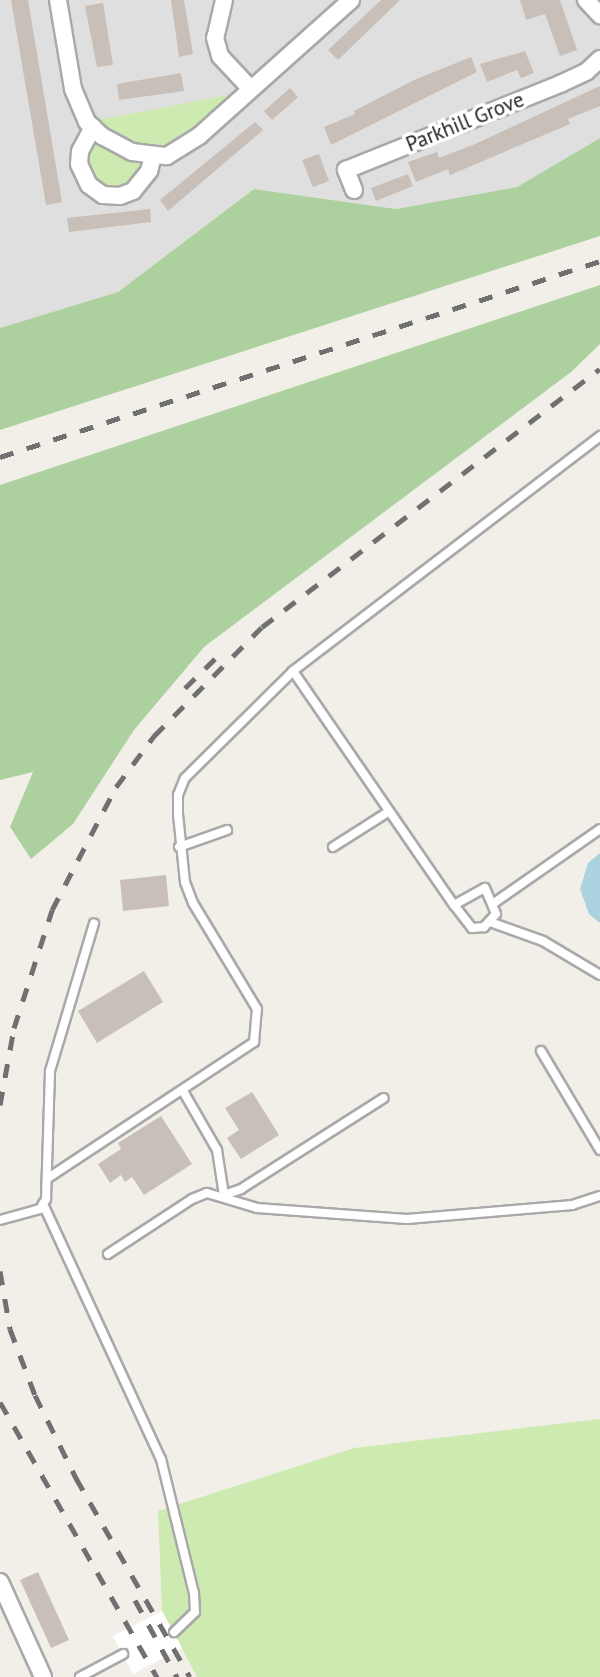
<!DOCTYPE html>
<style>
body{margin:0}
#map{position:relative;width:600px;height:1677px;overflow:hidden;background:#f2efe9;font-family:"PT Sans",sans-serif}
div>[style]{position:absolute}
.residential>*{inset:0;background:#e0dfdf}
.grass>*{inset:0;background:#cdebb0}
.forest>*{inset:0;background:#add19e}
.water>*{inset:0;background:#aad3df}
.pier>*{inset:0;background:#fff}
.building>*{inset:0;background:#c7bfb8}
.roads{filter:drop-shadow(2px 0 #a9a9a9) drop-shadow(-2px 0 #a9a9a9) drop-shadow(0 2px #a9a9a9) drop-shadow(0 -2px #a9a9a9)}
.lane>*{height:8px;margin:-4px;padding:0 4px;transform-origin:4px;border-radius:4px;background:#fff}
.street>*{height:16px;margin:-8px;padding:0 8px;transform-origin:8px;border-radius:8px;background:#fff}
.rail>*{height:5px;margin-top:-2.5px;transform-origin:0;background:repeating-linear-gradient(90deg,#707070 0 14px,transparent 0 28px)}
span{translate:-50% -50%;white-space:nowrap;text-align:center;line-height:1.15;-webkit-text-stroke:7px #fff;paint-order:stroke}
.street-label{font-size:21px;color:#222}
</style>
<div id="map">
<div class="residential">
<i style="clip-path:polygon(0 0,600px 0,600px 138px,517px 187px,396px 209px,254px 189px,118px 292px,0 328px)"></i>
</div>
<div class="grass">
<i style="clip-path:polygon(244px 92px,120px 196px,89px 185px,80px 151px,87px 122px)"></i>
<i style="clip-path:polygon(600px 1419px,600px 1677px,197px 1677px,162px 1611px,158px 1511px,354px 1448px)"></i>
</div>
<div class="forest">
<i style="clip-path:polygon(600px 138px,600px 236px,0 430px,0 328px,118px 292px,254px 189px,396px 209px,517px 187px)"></i>
<i style="clip-path:polygon(600px 285px,600px 344px,571px 372px,204px 647px,134px 730px,73px 824px,31px 859px,10px 827px,33px 772px,0 780px,0 485px)"></i>
</div>
<div class="water">
<i style="clip-path:polygon(600px 853px,600px 923px,589px 914px,580px 889px,588px 863px)"></i>
</div>
<div class="pier">
<i style="clip-path:polygon(162px 1611px,182px 1648px,133px 1674px,113px 1636px)"></i>
</div>
<div class="building">
<i style="clip-path:polygon(11px 0,28px 0,62px 202px,46px 205px)"></i>
<i style="clip-path:polygon(171px 0,184px 0,193px 54px,179px 57px)"></i>
<i style="clip-path:polygon(381px 0,400px 0,338px 60px,328px 50px)"></i>
<i style="clip-path:polygon(520px 0,560px 0,577px 50px,560px 56px,545px 14px,526px 20px)"></i>
<i style="clip-path:polygon(103px 3px,113px 65px,97px 67px,85px 6px)"></i>
<i style="clip-path:polygon(525px 51px,534px 73px,521px 78px,517px 70px,487px 82px,480px 64px)"></i>
<i style="clip-path:polygon(471px 57px,477px 72px,331px 145px,324px 127px,355px 114px,354px 111px,414px 80px)"></i>
<i style="clip-path:polygon(181px 73px,184px 91px,119px 100px,117px 84px)"></i>
<i style="clip-path:polygon(600px 86px,600px 106px,568px 119px,570px 124px,450px 175px,448px 169px,416px 182px,408px 162px,437px 152px,439px 158px,475px 144px)"></i>
<i style="clip-path:polygon(290px 88px,298px 97px,272px 120px,264px 111px)"></i>
<i style="clip-path:polygon(255px 122px,263px 130px,168px 211px,160px 200px)"></i>
<i style="clip-path:polygon(319px 154px,329px 181px,313px 187px,302px 160px)"></i>
<i style="clip-path:polygon(408px 174px,413px 186px,376px 201px,371px 188px)"></i>
<i style="clip-path:polygon(150px 209px,151px 222px,69px 232px,67px 218px)"></i>
<i style="clip-path:polygon(166px 875px,169px 906px,123px 911px,120px 880px)"></i>
<i style="clip-path:polygon(144px 971px,163px 1002px,97px 1043px,78px 1011px)"></i>
<i style="clip-path:polygon(252px 1092px,279px 1135px,241px 1159px,227px 1138px,239px 1130px,225px 1108px)"></i>
<i style="clip-path:polygon(161px 1116px,192px 1164px,144px 1195px,132px 1177px,125px 1182px,121px 1175px,110px 1183px,98px 1164px,121px 1149px,118px 1143px)"></i>
<i style="clip-path:polygon(38px 1572px,69px 1640px,51px 1648px,20px 1580px)"></i>
</div>
<div class="roads">
<div class="lane">
<i style="left:293px;top:671px;width:284px;rotate:55.5deg"></i>
<i style="left:454px;top:905px;width:35px;rotate:-29deg"></i>
<i style="left:485px;top:888px;width:28px;rotate:67deg"></i>
<i style="left:496px;top:914px;width:18px;rotate:133deg"></i>
<i style="left:484px;top:927px;width:12px;rotate:175deg"></i>
<i style="left:472px;top:928px;width:29px;rotate:-128deg"></i>
<i style="left:179px;top:847px;width:51px;rotate:-19.5deg"></i>
<i style="left:333px;top:847px;width:65px;rotate:-32.5deg"></i>
<i style="left:494px;top:903px;width:129px;rotate:-34.9deg"></i>
<i style="left:490px;top:922px;width:56px;rotate:19.7deg"></i>
<i style="left:543px;top:941px;width:66px;rotate:30.8deg"></i>
<i style="left:541px;top:1051px;width:115px;rotate:59.2deg"></i>
<i style="left:183px;top:1091px;width:68px;rotate:60deg"></i>
<i style="left:217px;top:1150px;width:46px;rotate:81.2deg"></i>
<i style="left:224px;top:1195px;width:18px;rotate:-19deg"></i>
<i style="left:241px;top:1189px;width:169px;rotate:-32.5deg"></i>
<i style="left:48px;top:1178px;width:247px;rotate:-33.4deg"></i>
<i style="left:254px;top:1042px;width:33px;rotate:-85deg"></i>
<i style="left:257px;top:1009px;width:124px;rotate:-121.1deg"></i>
<i style="left:193px;top:903px;width:22px;rotate:-111deg"></i>
<i style="left:185px;top:882px;width:68px;rotate:-95.9deg"></i>
<i style="left:178px;top:814px;width:19px;rotate:-90deg"></i>
<i style="left:178px;top:795px;width:18px;rotate:-68deg"></i>
<i style="left:185px;top:778px;width:152px;rotate:-44.7deg"></i>
<i style="left:293px;top:671px;width:387px;rotate:-37.4deg"></i>
<i style="left:43px;top:1204px;width:281px;rotate:65.2deg"></i>
<i style="left:161px;top:1459px;width:138px;rotate:76.2deg"></i>
<i style="left:194px;top:1593px;width:19px;rotate:87deg"></i>
<i style="left:195px;top:1612px;width:29px;rotate:136deg"></i>
<i style="left:0;top:1220px;width:41px;rotate:-15.4deg"></i>
<i style="left:40px;top:1209px;width:12px;rotate:-59deg"></i>
<i style="left:46px;top:1199px;width:128px;rotate:-88.2deg"></i>
<i style="left:50px;top:1071px;width:154px;rotate:-73.4deg"></i>
<i style="left:108px;top:1254px;width:100px;rotate:-33.2deg"></i>
<i style="left:192px;top:1199px;width:16px;rotate:-22deg"></i>
<i style="left:207px;top:1193px;width:52px;rotate:16.7deg"></i>
<i style="left:257px;top:1208px;width:150px;rotate:4.2deg"></i>
<i style="left:407px;top:1219px;width:166px;rotate:-4.8deg"></i>
<i style="left:572px;top:1205px;width:29px;rotate:-18deg"></i>
<i style="left:80px;top:1677px;width:49px;rotate:-28.1deg"></i>
</div>
<div class="street">
<i style="left:58px;top:0;width:90px;rotate:80.4deg"></i>
<i style="left:73px;top:89px;width:36px;rotate:67deg"></i>
<i style="left:87px;top:122px;width:21px;rotate:43deg"></i>
<i style="left:102px;top:136px;width:34px;rotate:28deg"></i>
<i style="left:132px;top:152px;width:35px;rotate:7deg"></i>
<i style="left:167px;top:156px;width:38px;rotate:-32deg"></i>
<i style="left:199px;top:136px;width:204px;rotate:-41.8deg"></i>
<i style="left:224px;top:0;width:39px;rotate:103deg"></i>
<i style="left:215px;top:38px;width:19px;rotate:74deg"></i>
<i style="left:220px;top:56px;width:42px;rotate:46.9deg"></i>
<i style="left:586px;top:0;width:21px;rotate:47deg"></i>
<i style="left:93px;top:127px;width:27px;rotate:118deg"></i>
<i style="left:80px;top:151px;width:13px;rotate:94deg"></i>
<i style="left:79px;top:164px;width:23px;rotate:65deg"></i>
<i style="left:89px;top:185px;width:17px;rotate:36deg"></i>
<i style="left:103px;top:195px;width:17px;rotate:3deg"></i>
<i style="left:120px;top:196px;width:14px;rotate:-21deg"></i>
<i style="left:133px;top:191px;width:26px;rotate:-51deg"></i>
<i style="left:149px;top:171px;width:16px;rotate:-75deg"></i>
<i style="left:354px;top:190px;width:22px;rotate:-112deg"></i>
<i style="left:346px;top:170px;width:231px;rotate:-21.9deg"></i>
<i style="left:560px;top:84px;width:29px;rotate:-25deg"></i>
<i style="left:586px;top:72px;width:19px;rotate:-43deg"></i>
<i style="left:0;top:1582px;width:104px;rotate:65.6deg"></i>
</div>
</div>
<div class="rail">
<i style="left:0;top:457px;width:631px;rotate:-18.09deg"></i>
<i style="left:185px;top:688px;width:56px;rotate:-44.3deg"></i>
<i style="left:0;top:1105px;width:78px;rotate:-79.7deg"></i>
<i style="left:14px;top:1028px;width:124px;rotate:-72.1deg"></i>
<i style="left:52px;top:910px;width:139px;rotate:-62.5deg"></i>
<i style="left:116px;top:787px;width:64px;rotate:-53.3deg"></i>
<i style="left:154px;top:736px;width:153px;rotate:-45.3deg"></i>
<i style="left:262px;top:627px;width:425px;rotate:-37.4deg"></i>
<i style="left:0;top:1271px;width:59px;rotate:80.2deg"></i>
<i style="left:10px;top:1329px;width:71px;rotate:69.3deg"></i>
<i style="left:35px;top:1395px;width:93px;rotate:63.7deg"></i>
<i style="left:76px;top:1478px;width:229px;rotate:60.2deg"></i>
<i style="left:0;top:1402px;width:317px;rotate:60.3deg"></i>
<i style="left:135px;top:1600px;width:88px;rotate:61.4deg"></i>
</div>
<div class="street-label">
<span style="left:465px;top:122px;rotate:-22deg">Parkhill Grove</span>
</div>
</div>
